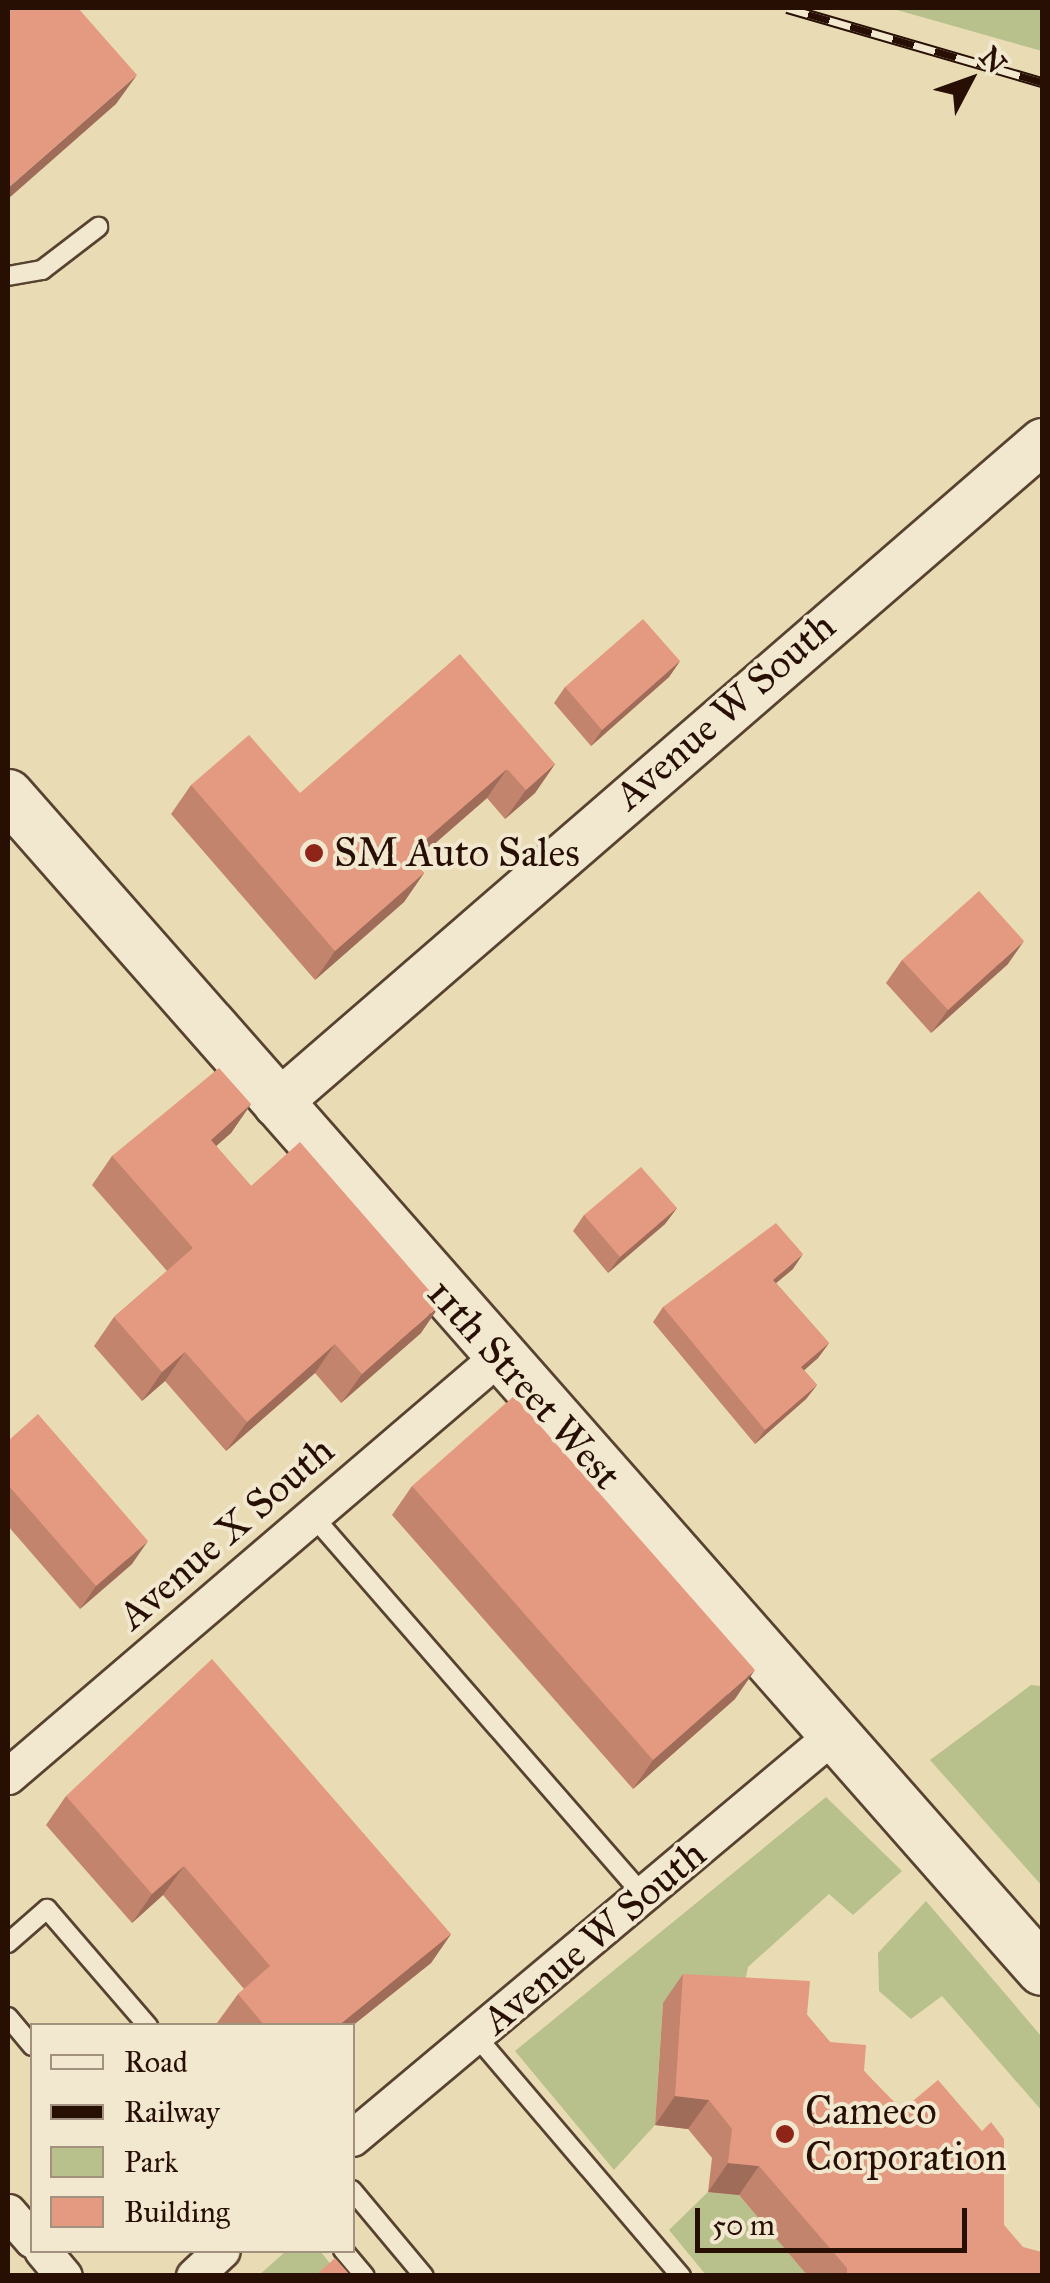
<!DOCTYPE html>
<style>
body{margin:0}
#map{position:relative;width:1050px;height:2283px;overflow:hidden;background:#e9dcb5;font-family:"IM FELL Great Primer",serif}
div>[style]{position:absolute}
.green>*{inset:0;background:#b8c08c}
.roads{filter:drop-shadow(2px 0 #584230) drop-shadow(-2px 0 #584230) drop-shadow(0 2px #584230) drop-shadow(0 -2px #584230)}
.service>*{height:18px;margin:-9px;padding:0 9px;transform-origin:9px;border-radius:9px;background:#f1e8cf}
.minor>*{height:35px;margin:-17.5px;padding:0 17.5px;transform-origin:17.5px;border-radius:17.5px;background:#f1e8cf}
.tertiary>*{height:45px;margin:-22.5px;padding:0 22.5px;transform-origin:22.5px;border-radius:22.5px;background:#f1e8cf}
.secondary>*{height:50px;margin:-25px;padding:0 25px;transform-origin:25px;border-radius:25px;background:#f1e8cf}
.rail>*{height:11px;margin-top:-5.5px;transform-origin:0;background:repeating-linear-gradient(90deg,#f1e8cf 0 22px,#280f04 0 44px);box-sizing:border-box;border-block:2px solid #280f04}
.wall>*{inset:0;background:#c3846e}
.shaded-wall>*{inset:0;background:#9f6c5a}
.building>*{inset:0;background:#e39a80}
.dots>*{width:28px;height:28px;translate:-50% -50%;box-sizing:border-box;border:5px solid #f1e8cf;border-radius:50%}
span{translate:-50% -50%;white-space:nowrap;text-align:center;line-height:1.15;-webkit-text-stroke:8px #f1e8cf;paint-order:stroke}
.street-label{font-size:40px;color:#280f04}
.poi-label{font-size:40px;color:#280f04}
.left{translate:0 -50%;text-align:left}
.frame{position:absolute;inset:0;border:10px solid #280f04;pointer-events:none}
.legend{position:absolute;left:30px;top:2023px;width:325px;height:230px;box-sizing:border-box;background:#f1e8cf;border:2px solid #a1917e;margin:0;padding:12px 18px;list-style:none;font-size:30px;color:#280f04}
.legend li{display:flex;align-items:center;gap:20px;height:50px}
.legend b{width:50px;border:2px solid #a1917e}
.north{position:absolute;left:920px;top:30px;width:100px;height:100px;-webkit-text-stroke:8px #f1e8cf;paint-order:stroke;rotate:49deg;font-size:28px;font-weight:700;line-height:40px;text-align:center;color:#280f04}
.north::after{content:'';display:block;margin:auto;width:35px;height:45px;background:#280f04;clip-path:polygon(50% 0,100% 100%,50% 72%,0 100%)}
.scale{position:absolute;left:695px;top:2208px;width:272px;height:45px;box-sizing:border-box;border:5px solid #280f04;border-top:0;padding-left:12px;font-size:30px;line-height:35px;white-space:nowrap;color:#280f04;-webkit-text-stroke:8px #f1e8cf;paint-order:stroke}
</style>
<div id="map">
<div class="green">
<i style="clip-path:polygon(890px 8px,1042px 8px,1042px 51px)"></i>
<i style="clip-path:polygon(1031px 1685px,1042px 1686px,1042px 1886px,930px 1760px)"></i>
<i style="clip-path:polygon(826px 1797px,902px 1871px,853px 1915px,829px 1894px,748px 1967px,740px 2006px,663px 2003px,655px 2125px,614px 2170px,515px 2051px)"></i>
<i style="clip-path:polygon(926px 1901px,1042px 2037px,1042px 2111px,942px 1996px,911px 2019px,879px 1991px,878px 1953px)"></i>
<i style="clip-path:polygon(708px 2192px,739px 2195px,808px 2275px,706px 2275px,669px 2230px)"></i>
<i style="clip-path:polygon(286px 2251px,320px 2251px,333px 2267px,323px 2275px,258px 2276px)"></i>
</div>
<div class="roads">
<div class="service">
<i style="left:8px;top:276px;width:35px;rotate:-10deg"></i>
<i style="left:42px;top:270px;width:71px;rotate:-37.5deg"></i>
<i style="left:312px;top:1515px;width:505px;rotate:48.93deg"></i>
<i style="left:8px;top:1943px;width:52px;rotate:-41.1deg"></i>
<i style="left:47px;top:1909px;width:155px;rotate:49.2deg"></i>
<i style="left:8px;top:2017px;width:38px;rotate:50deg"></i>
<i style="left:476px;top:2036px;width:316px;rotate:49.5deg"></i>
<i style="left:352px;top:2190px;width:112px;rotate:50.1deg"></i>
<i style="left:343px;top:2250px;width:34px;rotate:50deg"></i>
</div>
<div class="minor">
<i style="left:8px;top:1776px;width:646px;rotate:-40.54deg"></i>
<i style="left:352px;top:2138px;width:629px;rotate:-39.97deg"></i>
<i style="left:8px;top:2212px;width:37px;rotate:49deg"></i>
<i style="left:42px;top:2250px;width:34px;rotate:50deg"></i>
<i style="left:194px;top:2276px;width:38px;rotate:-43deg"></i>
</div>
<div class="tertiary">
<i style="left:276px;top:1104px;width:1013px;rotate:-40.88deg"></i>
</div>
<div class="secondary">
<i style="left:8px;top:795px;width:1565px;rotate:48.65deg"></i>
</div>
</div>
<div class="rail">
<i style="left:787px;top:8px;width:266px;rotate:16.2deg"></i>
</div>
<div class="wall">
<i style="clip-path:polygon(680px 661px,669px 677px,591px 746px,554px 703px,565px 687px)"></i>
<i style="clip-path:polygon(555px 764px,535px 793px,505px 819px,487px 798px,414px 862px,424px 873px,404px 902px,315px 980px,171px 814px,191px 785px,300px 793px)"></i>
<i style="clip-path:polygon(902px 960px,1008px 964px,931px 1033px,886px 983px)"></i>
<i style="clip-path:polygon(251px 1104px,231px 1133px,216px 1146px,251px 1186px,421px 1333px,341px 1403px,315px 1373px,226px 1451px,165px 1381px,142px 1401px,94px 1346px,114px 1317px,167px 1271px,92px 1185px,112px 1156px)"></i>
<i style="clip-path:polygon(677px 1208px,665px 1224px,608px 1273px,573px 1231px,584px 1215px)"></i>
<i style="clip-path:polygon(793px 1269px,776px 1283px,829px 1343px,818px 1358px,804px 1370px,817px 1385px,806px 1399px,755px 1444px,653px 1322px,663px 1307px)"></i>
<i style="clip-path:polygon(8px 1441px,132px 1564px,80px 1609px,8px 1526px)"></i>
<i style="clip-path:polygon(412px 1486px,735px 1699px,633px 1789px,392px 1515px)"></i>
<i style="clip-path:polygon(66px 1796px,451px 1934px,431px 1963px,352px 2026px,219px 2026px,217px 2023px,238px 1994px,244px 1989px,163px 1895px,132px 1923px,46px 1825px)"></i>
<i style="clip-path:polygon(683px 1974px,807px 2015px,830px 2042px,864px 2071px,1004px 2225px,1042px 2276px,808px 2276px,739px 2195px,708px 2192px,712px 2158px,688px 2129px,655px 2125px,663px 2003px)"></i>
</div>
<div class="shaded-wall">
<i style="clip-path:polygon(137px 75px,116px 104px,8px 199px,8px 188px)"></i>
<i style="clip-path:polygon(680px 661px,669px 677px,591px 746px,602px 730px)"></i>
<i style="clip-path:polygon(555px 764px,535px 793px,505px 819px,526px 790px)"></i>
<i style="clip-path:polygon(507px 769px,487px 798px,388px 884px,408px 855px)"></i>
<i style="clip-path:polygon(424px 873px,404px 902px,315px 980px,335px 951px)"></i>
<i style="clip-path:polygon(1024px 941px,1008px 964px,931px 1033px,948px 1010px)"></i>
<i style="clip-path:polygon(251px 1104px,231px 1133px,190px 1169px,211px 1140px)"></i>
<i style="clip-path:polygon(677px 1208px,665px 1224px,608px 1273px,620px 1257px)"></i>
<i style="clip-path:polygon(803px 1254px,793px 1269px,763px 1294px,773px 1280px)"></i>
<i style="clip-path:polygon(441px 1304px,421px 1333px,341px 1403px,362px 1374px)"></i>
<i style="clip-path:polygon(829px 1343px,818px 1358px,791px 1382px,801px 1367px)"></i>
<i style="clip-path:polygon(335px 1344px,315px 1373px,226px 1451px,247px 1422px)"></i>
<i style="clip-path:polygon(185px 1352px,165px 1381px,142px 1401px,162px 1372px)"></i>
<i style="clip-path:polygon(817px 1385px,806px 1399px,755px 1444px,765px 1430px)"></i>
<i style="clip-path:polygon(148px 1541px,132px 1564px,80px 1609px,96px 1586px)"></i>
<i style="clip-path:polygon(755px 1670px,735px 1699px,633px 1789px,653px 1760px)"></i>
<i style="clip-path:polygon(184px 1866px,163px 1895px,132px 1923px,152px 1894px)"></i>
<i style="clip-path:polygon(451px 1934px,431px 1963px,352px 2026px,338px 2026px)"></i>
<i style="clip-path:polygon(675px 2096px,709px 2100px,688px 2129px,655px 2125px)"></i>
<i style="clip-path:polygon(728px 2163px,759px 2166px,739px 2195px,708px 2192px)"></i>
</div>
<div class="building">
<i style="clip-path:polygon(8px 8px,78px 8px,137px 75px,8px 188px)"></i>
<i style="clip-path:polygon(643px 619px,680px 661px,602px 730px,565px 687px)"></i>
<i style="clip-path:polygon(460px 654px,555px 764px,526px 790px,507px 769px,408px 855px,424px 873px,335px 951px,191px 785px,249px 735px,300px 793px)"></i>
<i style="clip-path:polygon(979px 891px,1024px 941px,948px 1010px,902px 960px)"></i>
<i style="clip-path:polygon(219px 1068px,251px 1104px,211px 1140px,251px 1186px,300px 1142px,441px 1304px,362px 1374px,335px 1344px,247px 1422px,185px 1352px,162px 1372px,114px 1317px,193px 1248px,112px 1156px)"></i>
<i style="clip-path:polygon(641px 1167px,677px 1208px,620px 1257px,584px 1215px)"></i>
<i style="clip-path:polygon(776px 1223px,803px 1254px,773px 1280px,829px 1343px,801px 1367px,817px 1385px,765px 1430px,663px 1307px)"></i>
<i style="clip-path:polygon(514px 1396px,755px 1670px,653px 1760px,412px 1486px)"></i>
<i style="clip-path:polygon(38px 1414px,148px 1541px,96px 1586px,8px 1485px,8px 1441px)"></i>
<i style="clip-path:polygon(212px 1659px,451px 1934px,338px 2026px,265px 2026px,238px 1994px,270px 1966px,184px 1866px,152px 1894px,66px 1796px)"></i>
<i style="clip-path:polygon(683px 1974px,810px 1981px,807px 2015px,830px 2042px,866px 2045px,864px 2071px,902px 2110px,938px 2080px,982px 2131px,991px 2122px,1004px 2139px,1004px 2225px,1023px 2247px,1042px 2252px,1042px 2276px,847px 2276px,847px 2268px,759px 2166px,728px 2163px,732px 2129px,709px 2100px,675px 2096px)"></i>
<i style="clip-path:polygon(335px 2258px,351px 2276px,315px 2276px)"></i>
</div>
<div class="dots">
<i style="left:314px;top:853px;background:#8f2418"></i>
<i style="left:785px;top:2134px;background:#8f2418"></i>
</div>
<div class="street-label">
<span style="left:725px;top:711px;rotate:-41deg">Avenue W South</span>
<span style="left:524px;top:1384px;rotate:48deg">11th Street West</span>
<span style="left:226px;top:1533px;rotate:-41deg">Avenue X South</span>
<span style="left:594px;top:1937px;rotate:-40deg">Avenue W South</span>
</div>
<div class="poi-label">
<span class="left" style="left:334px;top:853px">SM Auto Sales</span>
<span class="left" style="left:805px;top:2134px">Cameco<br>Corporation</span>
</div>
<div class="frame"></div>
<ul class="legend">
<li><b style="height:12px;background:#f1e8cf"></b>Road</li>
<li><b style="height:12px;background:#280f04"></b>Railway</li>
<li><b style="height:28px;background:#b8c08c"></b>Park</li>
<li><b style="height:28px;background:#e39a80"></b>Building</li>
</ul>
<div class="north">N</div>
<div class="scale">50 m</div>
</div>
